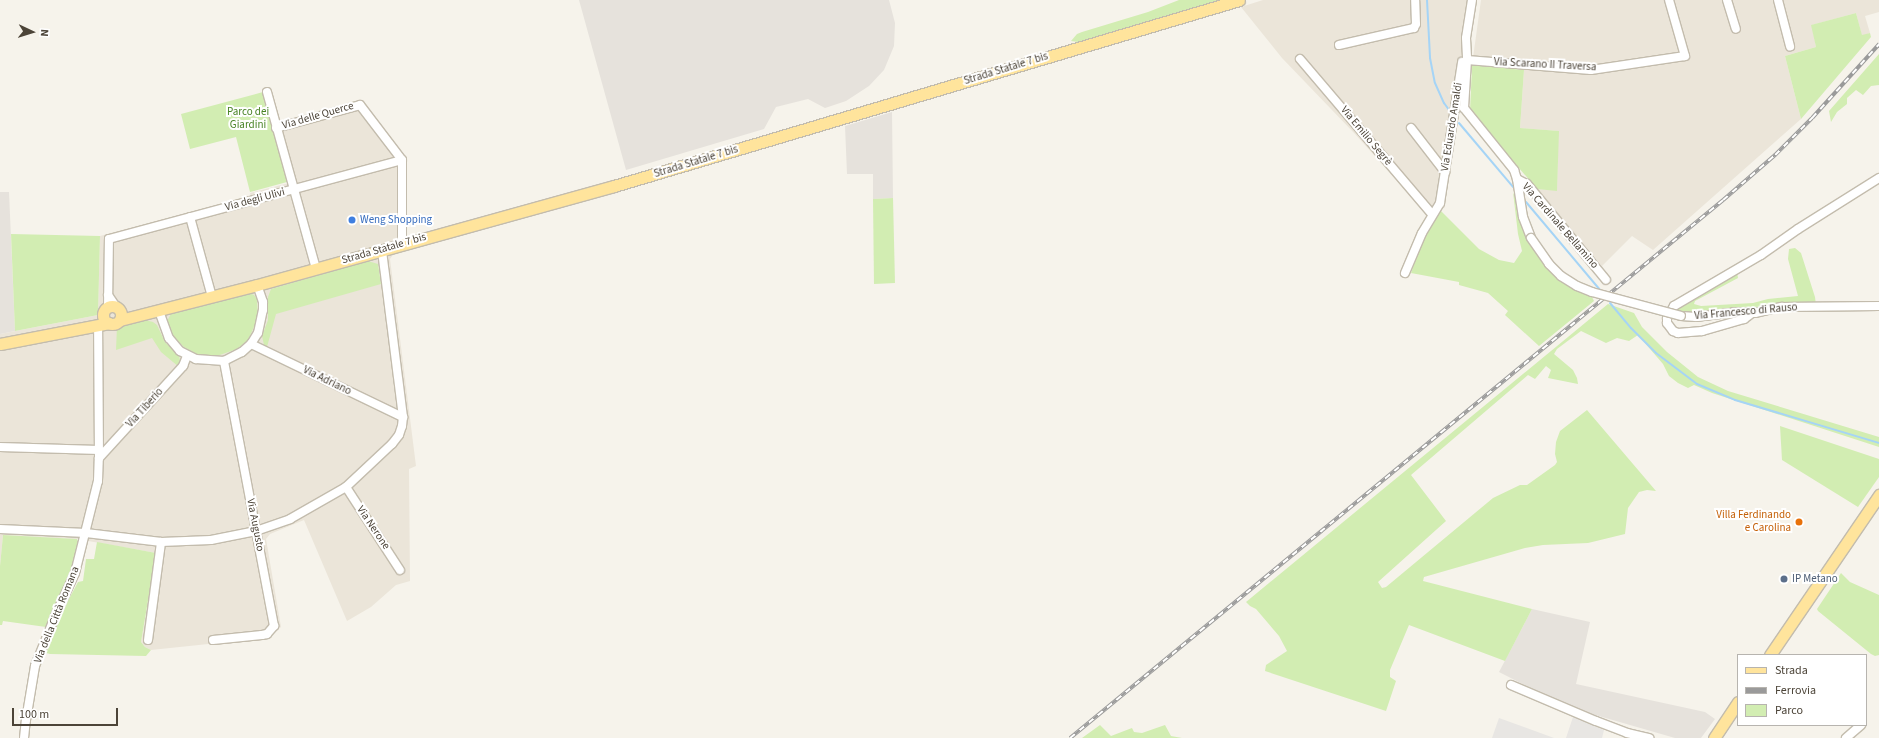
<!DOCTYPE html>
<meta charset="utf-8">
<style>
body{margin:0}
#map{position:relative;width:1879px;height:738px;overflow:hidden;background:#f6f3eb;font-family:"Source Sans 3",sans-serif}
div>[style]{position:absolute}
.residential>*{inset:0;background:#ebe5d9}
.industrial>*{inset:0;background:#e6e2dc}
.green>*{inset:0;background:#d2edb2}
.parking>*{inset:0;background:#e8e6e3}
.stream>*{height:2px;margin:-1px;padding:0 1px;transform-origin:1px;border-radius:1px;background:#a5d4f6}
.roads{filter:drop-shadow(1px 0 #c3bcad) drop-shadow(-1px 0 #c3bcad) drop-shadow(0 1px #c3bcad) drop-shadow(0 -1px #c3bcad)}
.minor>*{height:8px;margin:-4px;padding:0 4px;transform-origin:4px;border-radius:4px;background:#fff}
.major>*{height:11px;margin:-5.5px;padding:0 5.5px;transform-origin:5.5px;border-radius:5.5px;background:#ffe49c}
.major>.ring{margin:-5.5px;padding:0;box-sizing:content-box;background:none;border:11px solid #ffe49c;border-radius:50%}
.rail>*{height:3.5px;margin-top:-1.75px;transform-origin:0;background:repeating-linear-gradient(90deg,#fff 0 6px,#9a9a9a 0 12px);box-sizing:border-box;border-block:1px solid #9a9a9a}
.bridges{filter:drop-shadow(1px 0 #c3bcad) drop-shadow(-1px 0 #c3bcad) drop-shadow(0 1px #c3bcad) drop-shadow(0 -1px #c3bcad)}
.minor-bridge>*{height:8px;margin:-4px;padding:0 4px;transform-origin:4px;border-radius:4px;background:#fff}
.dots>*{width:11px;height:11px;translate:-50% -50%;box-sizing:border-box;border:2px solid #fff;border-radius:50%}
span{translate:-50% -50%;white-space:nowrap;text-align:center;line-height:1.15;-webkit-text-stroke:4px #fff;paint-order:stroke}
.street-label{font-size:11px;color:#4c4438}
.park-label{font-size:11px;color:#488325}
.shop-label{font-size:11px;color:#366cbe}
.left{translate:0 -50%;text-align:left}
.food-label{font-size:11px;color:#c56008}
.right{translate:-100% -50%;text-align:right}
.service-label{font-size:11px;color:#4e5e75}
.legend{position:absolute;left:1737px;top:654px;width:130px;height:72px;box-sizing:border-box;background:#fff;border:1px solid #b7b4af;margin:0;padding:5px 7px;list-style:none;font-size:12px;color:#4c4438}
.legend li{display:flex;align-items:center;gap:8px;height:20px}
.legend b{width:20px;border:1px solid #b7b4af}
.north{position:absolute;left:12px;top:12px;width:40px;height:40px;-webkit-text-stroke:3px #fff;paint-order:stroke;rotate:94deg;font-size:11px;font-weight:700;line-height:16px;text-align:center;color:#4c4438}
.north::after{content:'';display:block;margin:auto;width:14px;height:18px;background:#4c4438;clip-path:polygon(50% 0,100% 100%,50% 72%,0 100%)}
.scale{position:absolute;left:12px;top:708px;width:106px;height:18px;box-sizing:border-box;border:2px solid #4c4438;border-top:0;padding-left:5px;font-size:12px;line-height:14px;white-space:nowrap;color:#4c4438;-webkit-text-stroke:3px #fff;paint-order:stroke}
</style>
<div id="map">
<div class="residential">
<i style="clip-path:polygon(1263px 0,1475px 0,1441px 203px,1429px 216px,1355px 134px,1282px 58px,1241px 7px)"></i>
<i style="clip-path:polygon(1481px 0,1879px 0,1879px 12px,1865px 16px,1870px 33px,1862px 36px,1856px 13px,1812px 25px,1816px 47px,1785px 56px,1801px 119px,1653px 250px,1632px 236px,1602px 266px,1537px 189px,1557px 190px,1558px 131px,1520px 128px,1524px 70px,1472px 65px)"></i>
<i style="clip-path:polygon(363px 100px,405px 157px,406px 249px,395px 252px,390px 259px,416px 466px,409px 469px,410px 581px,396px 585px,371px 607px,347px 621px,304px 520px,270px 534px,266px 539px,281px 627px,274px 633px,265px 638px,151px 650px,145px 647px,141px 642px,156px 553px,77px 539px,3px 535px,0 566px,0 334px,98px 315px,100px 236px,251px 196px,250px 193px,289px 183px,274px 124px)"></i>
</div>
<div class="industrial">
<i style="clip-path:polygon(579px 0,889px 0,895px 23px,894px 46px,884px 70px,869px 86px,846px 101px,825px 108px,808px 99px,776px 107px,764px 129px,626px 170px)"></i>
<i style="clip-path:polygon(892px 112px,893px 198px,873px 199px,873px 174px,847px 174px,845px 126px)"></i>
<i style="clip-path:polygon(0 192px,9px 192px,15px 331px,0 334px)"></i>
<i style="clip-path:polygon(1532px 609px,1590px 622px,1576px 684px,1705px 712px,1715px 719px,1701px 738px,1675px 738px,1585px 712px,1538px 692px,1499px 672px)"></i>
</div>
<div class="green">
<i style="clip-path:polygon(1179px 0,1223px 0,1078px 42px,1071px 41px,1077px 34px,1082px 32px,1148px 12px)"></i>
<i style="clip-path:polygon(1856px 13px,1862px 35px,1870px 33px,1871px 37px,1801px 119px,1785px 56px,1816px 47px,1811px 25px)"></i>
<i style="clip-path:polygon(1879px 54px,1879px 85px,1871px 86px,1863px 95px,1856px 90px,1847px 98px,1847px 104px,1837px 112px,1831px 122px,1829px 111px)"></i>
<i style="clip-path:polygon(1472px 65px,1524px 70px,1520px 128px,1559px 131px,1557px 191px,1537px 189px,1470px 111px)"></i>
<i style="clip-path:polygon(263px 92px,287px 182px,250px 192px,236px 137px,190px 149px,181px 114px)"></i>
<i style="clip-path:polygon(1513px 192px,1531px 244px,1538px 256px,1547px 267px,1569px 285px,1592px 297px,1594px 301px,1539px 346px,1505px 315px,1508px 311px,1488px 293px,1459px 285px,1459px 282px,1411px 273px,1426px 230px,1440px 210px,1479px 249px,1499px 260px,1514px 263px,1522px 251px,1518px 234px)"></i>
<i style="clip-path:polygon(893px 198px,895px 283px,874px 284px,873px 199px)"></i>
<i style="clip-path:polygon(11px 234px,100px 236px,98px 315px,15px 331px)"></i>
<i style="clip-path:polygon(1795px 248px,1801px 253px,1815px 297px,1816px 305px,1738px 309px,1698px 313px,1675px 311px,1676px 308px,1737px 272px,1738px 278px,1695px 301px,1694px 304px,1701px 306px,1753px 303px,1768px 299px,1798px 296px,1788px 259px,1789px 249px)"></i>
<i style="clip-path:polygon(368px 261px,378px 264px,381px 284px,276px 314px,267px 347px,264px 345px,262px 336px,268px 320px,268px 297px,271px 289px)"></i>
<i style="clip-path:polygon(247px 292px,254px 295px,257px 299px,258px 318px,248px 340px,237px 349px,214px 357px,199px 355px,184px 347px,172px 335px,167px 321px,172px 312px)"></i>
<i style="clip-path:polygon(1608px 304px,1634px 313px,1642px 327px,1667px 352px,1698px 377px,1728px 391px,1879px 437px,1879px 447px,1712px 393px,1694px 385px,1688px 388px,1678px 383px,1669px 376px,1663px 364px,1638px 335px,1629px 341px,1617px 338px,1606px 343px,1581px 331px,1557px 349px,1554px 354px,1573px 370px,1577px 378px,1578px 384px,1548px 378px,1551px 370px,1546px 366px,1535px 379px,1528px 375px,1411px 475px,1446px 521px,1378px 582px,1382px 588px,1386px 587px,1493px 498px,1520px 485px,1527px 485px,1555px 465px,1557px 462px,1555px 454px,1556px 442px,1560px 431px,1587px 410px,1656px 491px,1647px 490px,1639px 492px,1628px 508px,1625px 534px,1588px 543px,1543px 545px,1525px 548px,1424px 577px,1423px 581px,1532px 609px,1505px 661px,1409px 625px,1390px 670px,1390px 677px,1396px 681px,1386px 711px,1265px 671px,1266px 665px,1287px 651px,1279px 636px,1256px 609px,1250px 606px,1246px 602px)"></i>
<i style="clip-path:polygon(145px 320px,153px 322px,157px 325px,165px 342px,179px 356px,180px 360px,179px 367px,161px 352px,152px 338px,116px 350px,117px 326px)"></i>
<i style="clip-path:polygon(1780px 426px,1879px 459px,1879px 477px,1858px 507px,1782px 460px)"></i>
<i style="clip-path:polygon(3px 535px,77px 539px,79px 544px,74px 564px,46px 627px,3px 621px,2px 625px,0 625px,0 566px)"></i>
<i style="clip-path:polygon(97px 542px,156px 553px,141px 642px,145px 647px,151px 650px,146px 656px,50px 654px,46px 653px,63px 610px,78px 582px,83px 581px,86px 559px,94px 559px)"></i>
<i style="clip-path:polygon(1841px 573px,1850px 582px,1879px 595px,1879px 655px,1875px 656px,1871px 654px,1818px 611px,1817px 609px)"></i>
<i style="clip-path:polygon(1100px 725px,1111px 736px,1132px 728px,1134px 732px,1142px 733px,1165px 725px,1171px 736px,1182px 738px,1082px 738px)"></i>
</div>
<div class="parking">
<i style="clip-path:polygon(1573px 717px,1604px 730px,1602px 738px,1566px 738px)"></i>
<i style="clip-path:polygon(1499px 718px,1554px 738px,1492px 738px)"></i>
</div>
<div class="stream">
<i style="left:1427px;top:0;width:58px;rotate:87deg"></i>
<i style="left:1430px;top:58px;width:25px;rotate:79deg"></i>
<i style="left:1435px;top:83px;width:22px;rotate:66deg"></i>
<i style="left:1444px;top:103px;width:9px;rotate:54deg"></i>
<i style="left:1459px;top:123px;width:84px;rotate:49.8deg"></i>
<i style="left:1526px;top:202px;width:116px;rotate:49.9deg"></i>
<i style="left:1610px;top:303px;width:33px;rotate:50deg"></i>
<i style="left:1631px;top:328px;width:35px;rotate:45deg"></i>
<i style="left:1656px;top:353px;width:51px;rotate:37.1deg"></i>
<i style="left:1697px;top:384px;width:41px;rotate:22.8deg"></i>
<i style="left:1735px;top:400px;width:150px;rotate:16.6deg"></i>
</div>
<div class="roads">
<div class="minor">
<i style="left:1472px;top:0;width:38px;rotate:99deg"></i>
<i style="left:1466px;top:38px;width:22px;rotate:87deg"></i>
<i style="left:1467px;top:60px;width:48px;rotate:93.6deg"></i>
<i style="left:1464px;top:108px;width:80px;rotate:51.1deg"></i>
<i style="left:1514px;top:170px;width:9px;rotate:72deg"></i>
<i style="left:1517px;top:179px;width:38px;rotate:81deg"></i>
<i style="left:1523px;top:217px;width:22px;rotate:69deg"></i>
<i style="left:1727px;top:0;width:30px;rotate:73deg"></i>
<i style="left:1778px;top:0;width:48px;rotate:75.4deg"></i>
<i style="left:1339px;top:45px;width:77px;rotate:-12.8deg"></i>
<i style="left:1414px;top:28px;width:4px;rotate:-63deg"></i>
<i style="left:1416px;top:24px;width:24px;rotate:-92deg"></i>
<i style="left:1300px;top:59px;width:204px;rotate:49.6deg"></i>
<i style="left:1467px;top:60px;width:124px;rotate:4.6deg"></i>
<i style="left:1591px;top:70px;width:95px;rotate:-8.5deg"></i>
<i style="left:1685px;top:56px;width:58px;rotate:-105.9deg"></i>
<i style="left:267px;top:92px;width:184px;rotate:74.5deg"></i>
<i style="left:276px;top:128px;width:87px;rotate:-15.3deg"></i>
<i style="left:360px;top:105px;width:69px;rotate:52.6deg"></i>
<i style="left:402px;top:160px;width:84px;rotate:90deg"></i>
<i style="left:1411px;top:128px;width:56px;rotate:52.3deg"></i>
<i style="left:1517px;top:179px;width:11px;rotate:27deg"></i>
<i style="left:1527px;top:184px;width:124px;rotate:50.5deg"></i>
<i style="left:190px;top:217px;width:83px;rotate:74.6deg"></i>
<i style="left:1405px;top:273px;width:43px;rotate:-67deg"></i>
<i style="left:1422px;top:233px;width:35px;rotate:-59deg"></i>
<i style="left:1440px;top:203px;width:143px;rotate:-81.1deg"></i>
<i style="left:108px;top:295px;width:14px;rotate:56deg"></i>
<i style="left:108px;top:307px;width:68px;rotate:-89.2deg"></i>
<i style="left:109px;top:239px;width:303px;rotate:-15.1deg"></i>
<i style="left:159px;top:311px;width:29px;rotate:70deg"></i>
<i style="left:169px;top:338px;width:17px;rotate:50deg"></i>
<i style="left:180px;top:351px;width:18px;rotate:27deg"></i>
<i style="left:196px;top:359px;width:28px;rotate:4deg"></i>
<i style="left:224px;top:361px;width:20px;rotate:-27deg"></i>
<i style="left:242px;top:352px;width:12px;rotate:-42deg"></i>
<i style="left:251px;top:344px;width:13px;rotate:-58deg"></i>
<i style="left:258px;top:333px;width:24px;rotate:-78deg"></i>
<i style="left:263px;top:310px;width:8px;rotate:-90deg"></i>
<i style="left:263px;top:302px;width:18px;rotate:-109deg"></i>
<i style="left:1752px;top:313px;width:10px;rotate:143deg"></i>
<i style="left:1744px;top:319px;width:44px;rotate:164.1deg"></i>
<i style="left:1702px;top:331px;width:24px;rotate:175deg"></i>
<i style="left:1678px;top:333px;width:5px;rotate:-158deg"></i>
<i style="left:1673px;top:331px;width:10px;rotate:-127deg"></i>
<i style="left:1667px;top:323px;width:5px;rotate:-90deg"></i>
<i style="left:1667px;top:318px;width:14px;rotate:-60deg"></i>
<i style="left:1674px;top:306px;width:101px;rotate:-30.4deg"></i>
<i style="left:1761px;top:255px;width:45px;rotate:-35.1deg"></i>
<i style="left:1798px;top:229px;width:96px;rotate:-32.2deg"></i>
<i style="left:1681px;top:316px;width:15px;rotate:4deg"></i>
<i style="left:1696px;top:317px;width:38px;rotate:-7deg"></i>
<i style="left:1734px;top:312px;width:21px;rotate:3deg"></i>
<i style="left:1755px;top:313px;width:28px;rotate:-13deg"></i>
<i style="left:1782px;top:307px;width:97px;rotate:-0.6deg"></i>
<i style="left:251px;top:344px;width:169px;rotate:25.7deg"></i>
<i style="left:0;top:447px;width:99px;rotate:1.7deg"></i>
<i style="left:99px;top:458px;width:125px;rotate:-47.6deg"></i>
<i style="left:183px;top:366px;width:11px;rotate:-68deg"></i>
<i style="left:346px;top:487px;width:99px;rotate:57deg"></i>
<i style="left:0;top:529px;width:86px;rotate:2.7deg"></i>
<i style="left:86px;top:533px;width:76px;rotate:6.8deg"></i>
<i style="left:161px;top:542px;width:50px;rotate:-2.3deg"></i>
<i style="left:211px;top:540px;width:46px;rotate:-11.3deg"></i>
<i style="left:256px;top:531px;width:36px;rotate:-19deg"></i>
<i style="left:290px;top:519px;width:64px;rotate:-29.7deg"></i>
<i style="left:346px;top:487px;width:63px;rotate:-43.1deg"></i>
<i style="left:392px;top:444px;width:11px;rotate:-52deg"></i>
<i style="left:399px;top:435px;width:9px;rotate:-72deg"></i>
<i style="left:402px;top:426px;width:9px;rotate:-84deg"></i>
<i style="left:403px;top:417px;width:168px;rotate:-97.2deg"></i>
<i style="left:148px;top:640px;width:99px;rotate:-82.4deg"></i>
<i style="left:213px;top:640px;width:49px;rotate:-5.8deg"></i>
<i style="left:262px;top:635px;width:5px;rotate:-11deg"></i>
<i style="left:267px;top:634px;width:11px;rotate:-49deg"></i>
<i style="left:274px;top:626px;width:270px;rotate:-100.7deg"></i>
<i style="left:1511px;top:685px;width:92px;rotate:23deg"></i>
<i style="left:1596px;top:721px;width:33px;rotate:21deg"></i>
<i style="left:1627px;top:733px;width:23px;rotate:13deg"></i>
<i style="left:24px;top:738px;width:18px;rotate:-84deg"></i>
<i style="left:26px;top:720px;width:55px;rotate:-80.5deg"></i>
<i style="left:35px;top:666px;width:56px;rotate:-68deg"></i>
<i style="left:56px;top:614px;width:45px;rotate:-65.1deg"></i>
<i style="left:75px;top:573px;width:95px;rotate:-76deg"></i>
<i style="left:98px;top:481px;width:23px;rotate:-88deg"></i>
<i style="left:99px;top:458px;width:133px;rotate:-90.4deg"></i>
<i style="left:1846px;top:738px;width:20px;rotate:-41deg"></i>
</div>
<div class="major">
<i class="ring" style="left:103px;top:306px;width:7px;height:7px"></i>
<i style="left:120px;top:320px;width:141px;rotate:-14.3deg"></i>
<i style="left:257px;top:285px;width:370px;rotate:-15.5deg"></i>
<i style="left:614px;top:186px;width:652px;rotate:-16.57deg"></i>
<i style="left:0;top:344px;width:111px;rotate:-10.9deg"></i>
<i style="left:1770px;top:655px;width:194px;rotate:-55.7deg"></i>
<i style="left:1714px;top:738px;width:43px;rotate:-56.3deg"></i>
</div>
</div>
<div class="rail">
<i style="left:1070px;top:738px;width:846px;rotate:-39.48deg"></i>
<i style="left:1723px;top:200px;width:69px;rotate:-40.9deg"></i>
<i style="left:1775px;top:155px;width:52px;rotate:-45deg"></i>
<i style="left:1812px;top:118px;width:100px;rotate:-47.8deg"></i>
</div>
<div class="bridges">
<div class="minor-bridge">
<i style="left:1531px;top:238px;width:32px;rotate:55deg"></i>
<i style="left:1549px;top:264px;width:17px;rotate:45deg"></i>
<i style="left:1561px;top:276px;width:19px;rotate:32deg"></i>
<i style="left:1577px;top:286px;width:16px;rotate:22deg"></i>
<i style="left:1592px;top:292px;width:92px;rotate:15.1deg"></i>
</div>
</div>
<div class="dots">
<i style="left:352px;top:220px;background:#3f7fe0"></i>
<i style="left:1799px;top:522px;background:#e8710a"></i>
<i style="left:1784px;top:579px;background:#5c6f8a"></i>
</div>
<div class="street-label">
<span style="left:1545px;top:65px;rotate:3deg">Via Scarano II Traversa</span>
<span style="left:1006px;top:69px;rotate:-17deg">Strada Statale 7 bis</span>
<span style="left:318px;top:116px;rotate:-16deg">Via delle Querce</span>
<span style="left:1452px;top:127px;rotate:-81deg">Via Eduardo Amaldi</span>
<span style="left:1366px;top:136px;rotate:50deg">Via Emilio Segrè</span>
<span style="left:696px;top:162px;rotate:-17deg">Strada Statale 7 bis</span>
<span style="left:255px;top:200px;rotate:-15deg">Via degli Ulivi</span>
<span style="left:1560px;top:226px;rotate:49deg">Via Cardinale Bellamino</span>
<span style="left:384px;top:249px;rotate:-16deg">Strada Statale 7 bis</span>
<span style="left:1746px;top:312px;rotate:-5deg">Via Francesco di Rauso</span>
<span style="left:327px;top:381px;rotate:26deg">Via Adriano</span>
<span style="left:145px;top:408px;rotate:-48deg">Via Tiberio</span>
<span style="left:255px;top:525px;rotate:79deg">Via Augusto</span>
<span style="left:373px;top:528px;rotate:56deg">Via Nerone</span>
<span style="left:57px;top:615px;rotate:-68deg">Via della Città Romana</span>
</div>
<div class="park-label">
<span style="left:248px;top:119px">Parco dei<br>Giardini</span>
</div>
<div class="shop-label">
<span class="left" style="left:360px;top:220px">Weng Shopping</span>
</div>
<div class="food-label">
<span class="right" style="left:1791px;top:522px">Villa Ferdinando<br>e Carolina</span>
</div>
<div class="service-label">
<span class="left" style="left:1792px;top:579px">IP Metano</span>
</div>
<ul class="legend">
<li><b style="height:5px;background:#ffe49c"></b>Strada</li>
<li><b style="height:5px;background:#9a9a9a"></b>Ferrovia</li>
<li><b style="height:11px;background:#d2edb2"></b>Parco</li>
</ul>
<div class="north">N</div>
<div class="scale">100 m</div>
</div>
